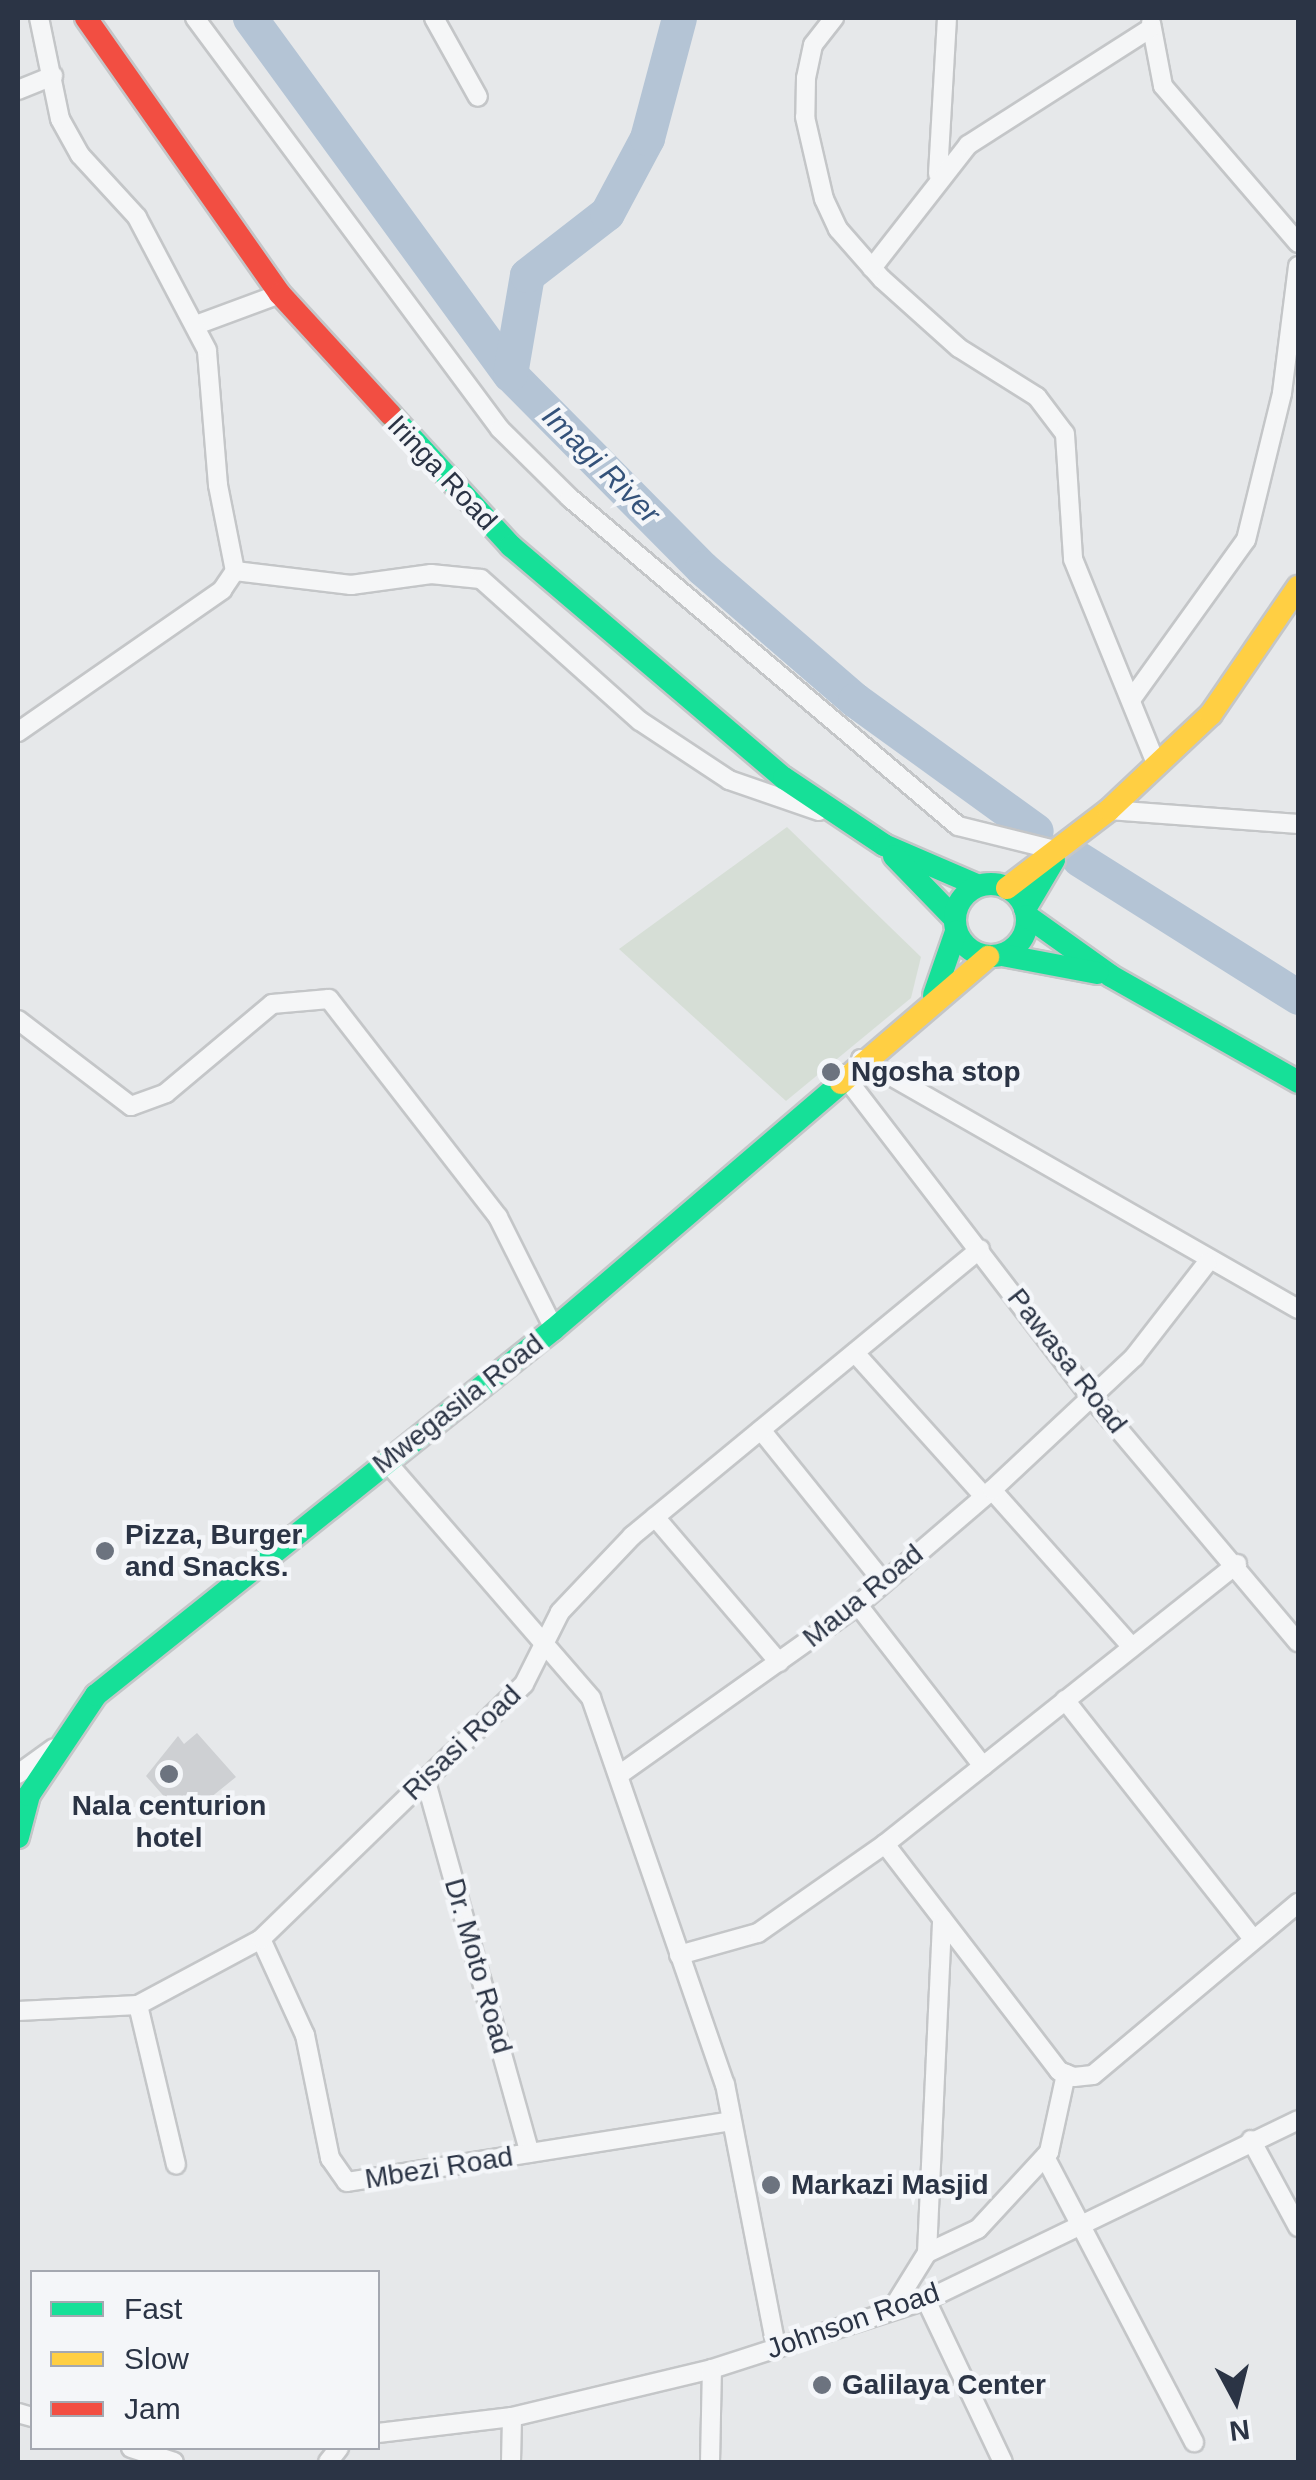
<!DOCTYPE html>
<style>
body{margin:0}
#map{position:relative;width:1316px;height:2480px;overflow:hidden;background:#e6e8ea;font-family:Arial,sans-serif}
div>[style]{position:absolute}
.green>*{inset:0;background:#d6ded6}
.river>*{height:35px;margin:-17.5px;padding:0 17.5px;transform-origin:17.5px;border-radius:17.5px;background:#b4c4d5}
.building>*{inset:0;background:#ced0d3}
.roads{filter:drop-shadow(2px 0 #c4c6c8) drop-shadow(-2px 0 #c4c6c8) drop-shadow(0 2px #c4c6c8) drop-shadow(0 -2px #c4c6c8)}
.street>*{height:18px;margin:-9px;padding:0 9px;transform-origin:9px;border-radius:9px;background:#f5f6f7}
.fast>*{height:22px;margin:-11px;padding:0 11px;transform-origin:11px;border-radius:11px;background:#16e098}
.fast>.ring{margin:-11px;padding:0;box-sizing:content-box;background:none;border:22px solid #16e098;border-radius:50%}
.slow>*{height:22px;margin:-11px;padding:0 11px;transform-origin:11px;border-radius:11px;background:#ffcf43}
.jam>*{height:22px;margin:-11px;padding:0 11px;transform-origin:11px;border-radius:11px;background:#f24e42}
.dots>*{width:28px;height:28px;translate:-50% -50%;box-sizing:border-box;border:5px solid #f4f6f9;border-radius:50%}
span{translate:-50% -50%;white-space:nowrap;text-align:center;line-height:1.15;-webkit-text-stroke:9px #f4f6f9;paint-order:stroke}
.street-label{font-size:28px;color:#2b3445}
.poi-label{font-size:28px;color:#2b3445;font-weight:700}
.left{translate:0 -50%;text-align:left}
.water-label{font-size:30px;color:#34527a;font-style:italic}
.frame{position:absolute;inset:0;border:20px solid #2b3445;pointer-events:none}
.legend{position:absolute;left:30px;top:2270px;width:350px;height:180px;box-sizing:border-box;background:#f4f6f9;border:2px solid #a4a8b1;margin:0;padding:12px 18px;list-style:none;font-size:30px;color:#2b3445}
.legend li{display:flex;align-items:center;gap:20px;height:50px}
.legend b{width:50px;border:2px solid #a4a8b1}
.north{position:absolute;left:1186px;top:2350px;width:100px;height:100px;-webkit-text-stroke:8px #f4f6f9;paint-order:stroke;rotate:173deg;font-size:28px;font-weight:700;line-height:40px;text-align:center;color:#2b3445}
.north::after{content:'';display:block;margin:auto;width:35px;height:45px;background:#2b3445;clip-path:polygon(50% 0,100% 100%,50% 72%,0 100%)}
</style>
<div id="map">
<div class="green">
<i style="clip-path:polygon(787px 827px,921px 957px,911px 998px,786px 1101px,619px 949px)"></i>
</div>
<div class="river">
<i style="left:250px;top:18px;width:441px;rotate:53.9deg"></i>
<i style="left:510px;top:374px;width:273px;rotate:45.3deg"></i>
<i style="left:702px;top:568px;width:202px;rotate:40.8deg"></i>
<i style="left:855px;top:700px;width:223px;rotate:35.9deg"></i>
<i style="left:510px;top:374px;width:100px;rotate:-80.3deg"></i>
<i style="left:527px;top:275px;width:101px;rotate:-37.8deg"></i>
<i style="left:607px;top:213px;width:85px;rotate:-61.9deg"></i>
<i style="left:647px;top:138px;width:124px;rotate:-75.1deg"></i>
<i style="left:1079px;top:859px;width:259px;rotate:32.2deg"></i>
</div>
<div class="building">
<i style="clip-path:polygon(197px 1733px,236px 1777px,184px 1819px,146px 1776px,178px 1736px,184px 1744px)"></i>
</div>
<div class="roads">
<div class="street">
<i style="left:195px;top:18px;width:512px;rotate:53.42deg"></i>
<i style="left:500px;top:429px;width:98px;rotate:44.6deg"></i>
<i style="left:570px;top:498px;width:508px;rotate:40.21deg"></i>
<i style="left:958px;top:826px;width:104px;rotate:13.9deg"></i>
<i style="left:434px;top:18px;width:90px;rotate:60.9deg"></i>
<i style="left:834px;top:18px;width:34px;rotate:128deg"></i>
<i style="left:813px;top:45px;width:34px;rotate:102deg"></i>
<i style="left:806px;top:78px;width:39px;rotate:91deg"></i>
<i style="left:805px;top:117px;width:84px;rotate:77deg"></i>
<i style="left:824px;top:199px;width:33px;rotate:65deg"></i>
<i style="left:838px;top:229px;width:67px;rotate:48.7deg"></i>
<i style="left:882px;top:279px;width:103px;rotate:41.9deg"></i>
<i style="left:959px;top:348px;width:92px;rotate:32.1deg"></i>
<i style="left:1037px;top:397px;width:46px;rotate:52.9deg"></i>
<i style="left:1065px;top:434px;width:125px;rotate:86.3deg"></i>
<i style="left:1073px;top:559px;width:223px;rotate:67.9deg"></i>
<i style="left:1151px;top:23px;width:64px;rotate:79.2deg"></i>
<i style="left:1163px;top:86px;width:207px;rotate:49.3deg"></i>
<i style="left:18px;top:90px;width:38px;rotate:-22deg"></i>
<i style="left:938px;top:174px;width:156px;rotate:-86.7deg"></i>
<i style="left:872px;top:268px;width:156px;rotate:-52deg"></i>
<i style="left:968px;top:145px;width:217px;rotate:-32.6deg"></i>
<i style="left:196px;top:325px;width:90px;rotate:-20.3deg"></i>
<i style="left:235px;top:571px;width:117px;rotate:6.9deg"></i>
<i style="left:351px;top:585px;width:81px;rotate:-7.8deg"></i>
<i style="left:431px;top:574px;width:50px;rotate:5.7deg"></i>
<i style="left:481px;top:579px;width:213px;rotate:41.8deg"></i>
<i style="left:640px;top:721px;width:107px;rotate:33.5deg"></i>
<i style="left:729px;top:780px;width:95px;rotate:19deg"></i>
<i style="left:1133px;top:697px;width:193px;rotate:-54.3deg"></i>
<i style="left:1246px;top:540px;width:151px;rotate:-76.2deg"></i>
<i style="left:1282px;top:393px;width:128px;rotate:-82.8deg"></i>
<i style="left:18px;top:732px;width:249px;rotate:-34.8deg"></i>
<i style="left:222px;top:590px;width:23px;rotate:-56deg"></i>
<i style="left:235px;top:571px;width:88px;rotate:-101.2deg"></i>
<i style="left:218px;top:485px;width:135px;rotate:-94.7deg"></i>
<i style="left:207px;top:350px;width:150px;rotate:-117.8deg"></i>
<i style="left:137px;top:217px;width:84px;rotate:-132.6deg"></i>
<i style="left:80px;top:155px;width:41px;rotate:-119.1deg"></i>
<i style="left:60px;top:119px;width:103px;rotate:-101.7deg"></i>
<i style="left:1109px;top:810px;width:190px;rotate:4.2deg"></i>
<i style="left:18px;top:1020px;width:142px;rotate:37.3deg"></i>
<i style="left:131px;top:1106px;width:37px;rotate:-20deg"></i>
<i style="left:166px;top:1093px;width:138px;rotate:-40deg"></i>
<i style="left:272px;top:1004px;width:57px;rotate:-5deg"></i>
<i style="left:329px;top:999px;width:276px;rotate:52.2deg"></i>
<i style="left:498px;top:1217px;width:125px;rotate:63.4deg"></i>
<i style="left:861px;top:1059px;width:503px;rotate:29.77deg"></i>
<i style="left:843px;top:1074px;width:402px;rotate:52.5deg"></i>
<i style="left:1088px;top:1393px;width:326px;rotate:49.9deg"></i>
<i style="left:855px;top:1353px;width:191px;rotate:48deg"></i>
<i style="left:761px;top:1430px;width:195px;rotate:51.2deg"></i>
<i style="left:385px;top:1460px;width:315px;rotate:49.1deg"></i>
<i style="left:591px;top:1698px;width:409px;rotate:70.9deg"></i>
<i style="left:725px;top:2084px;width:268px;rotate:79deg"></i>
<i style="left:992px;top:1490px;width:210px;rotate:48.3deg"></i>
<i style="left:655px;top:1517px;width:191px;rotate:49.5deg"></i>
<i style="left:858px;top:1605px;width:204px;rotate:52.2deg"></i>
<i style="left:1065px;top:1700px;width:303px;rotate:51.8deg"></i>
<i style="left:18px;top:1774px;width:44px;rotate:-35.8deg"></i>
<i style="left:619px;top:1775px;width:293px;rotate:-35.4deg"></i>
<i style="left:858px;top:1605px;width:177px;rotate:-40.6deg"></i>
<i style="left:992px;top:1490px;width:195px;rotate:-43.1deg"></i>
<i style="left:1134px;top:1357px;width:119px;rotate:-52.2deg"></i>
<i style="left:425px;top:1778px;width:389px;rotate:74.4deg"></i>
<i style="left:885px;top:1844px;width:286px;rotate:52.5deg"></i>
<i style="left:1059px;top:2071px;width:16px;rotate:22deg"></i>
<i style="left:1074px;top:2077px;width:19px;rotate:-6deg"></i>
<i style="left:1093px;top:2075px;width:268px;rotate:-40deg"></i>
<i style="left:261px;top:1939px;width:106px;rotate:65.4deg"></i>
<i style="left:305px;top:2035px;width:126px;rotate:78.5deg"></i>
<i style="left:330px;top:2158px;width:29px;rotate:55deg"></i>
<i style="left:347px;top:2182px;width:388px;rotate:-9deg"></i>
<i style="left:679px;top:1955px;width:82px;rotate:-15.6deg"></i>
<i style="left:758px;top:1933px;width:155px;rotate:-35deg"></i>
<i style="left:885px;top:1844px;width:450px;rotate:-38.5deg"></i>
<i style="left:138px;top:2005px;width:164px;rotate:76.6deg"></i>
<i style="left:18px;top:2011px;width:120px;rotate:-2.9deg"></i>
<i style="left:138px;top:2005px;width:140px;rotate:-28.2deg"></i>
<i style="left:261px;top:1939px;width:366px;rotate:-44.1deg"></i>
<i style="left:524px;top:1684px;width:80px;rotate:-63.4deg"></i>
<i style="left:560px;top:1612px;width:105px;rotate:-46.5deg"></i>
<i style="left:632px;top:1536px;width:451px;rotate:-39.5deg"></i>
<i style="left:1251px;top:2140px;width:99px;rotate:61.6deg"></i>
<i style="left:1045px;top:2157px;width:322px;rotate:62.4deg"></i>
<i style="left:927px;top:2253px;width:334px;rotate:-87.4deg"></i>
<i style="left:926px;top:2300px;width:179px;rotate:64.6deg"></i>
<i style="left:891px;top:2311px;width:68px;rotate:-58.2deg"></i>
<i style="left:927px;top:2253px;width:56px;rotate:-25.2deg"></i>
<i style="left:978px;top:2229px;width:105px;rotate:-47.3deg"></i>
<i style="left:1049px;top:2152px;width:80px;rotate:-77.7deg"></i>
<i style="left:18px;top:2413px;width:15px;rotate:16deg"></i>
<i style="left:378px;top:2433px;width:135px;rotate:-6.8deg"></i>
<i style="left:512px;top:2417px;width:206px;rotate:-13.5deg"></i>
<i style="left:712px;top:2369px;width:225px;rotate:-17.9deg"></i>
<i style="left:926px;top:2300px;width:413px;rotate:-25.8deg"></i>
<i style="left:131px;top:2448px;width:45px;rotate:18deg"></i>
<i style="left:328px;top:2462px;width:18px;rotate:-52deg"></i>
<i style="left:511px;top:2462px;width:45px;rotate:-88.7deg"></i>
<i style="left:710px;top:2462px;width:93px;rotate:-88.8deg"></i>
</div>
<div class="fast">
<i style="left:390px;top:414px;width:179px;rotate:47.5deg"></i>
<i style="left:511px;top:546px;width:358px;rotate:40.4deg"></i>
<i style="left:784px;top:778px;width:120px;rotate:33.8deg"></i>
<i style="left:884px;top:845px;width:103px;rotate:23.3deg"></i>
<i style="left:894px;top:856px;width:86px;rotate:45.9deg"></i>
<i class="ring" style="left:955px;top:884px;width:50px;height:50px"></i>
<i style="left:1025px;top:909px;width:57px;rotate:-59.4deg"></i>
<i style="left:1027px;top:916px;width:103px;rotate:35.5deg"></i>
<i style="left:1111px;top:976px;width:215px;rotate:29.5deg"></i>
<i style="left:1002px;top:955px;width:97px;rotate:10.7deg"></i>
<i style="left:934px;top:995px;width:67px;rotate:-70.8deg"></i>
<i style="left:18px;top:1837px;width:43px;rotate:-75.3deg"></i>
<i style="left:29px;top:1795px;width:120px;rotate:-56.2deg"></i>
<i style="left:96px;top:1695px;width:586px;rotate:-38.63deg"></i>
<i style="left:554px;top:1329px;width:378px;rotate:-40.6deg"></i>
</div>
<div class="slow">
<i style="left:1007px;top:888px;width:128px;rotate:-37.4deg"></i>
<i style="left:1109px;top:810px;width:140px;rotate:-43.3deg"></i>
<i style="left:1211px;top:714px;width:154px;rotate:-55.6deg"></i>
<i style="left:841px;top:1083px;width:194px;rotate:-40.6deg"></i>
</div>
<div class="jam">
<i style="left:86px;top:18px;width:337px;rotate:54.9deg"></i>
<i style="left:280px;top:294px;width:163px;rotate:47.5deg"></i>
</div>
</div>
<div class="dots">
<i style="left:831px;top:1072px;background:#6c737f"></i>
<i style="left:105px;top:1551px;background:#6c737f"></i>
<i style="left:169px;top:1774px;background:#6c737f"></i>
<i style="left:771px;top:2185px;background:#6c737f"></i>
<i style="left:822px;top:2385px;background:#6c737f"></i>
</div>
<div class="street-label">
<span style="left:442px;top:473px;rotate:47deg">Iringa Road</span>
<span style="left:1067px;top:1361px;rotate:52deg">Pawasa Road</span>
<span style="left:458px;top:1404px;rotate:-38deg">Mwegasila Road</span>
<span style="left:863px;top:1596px;rotate:-39deg">Maua Road</span>
<span style="left:462px;top:1743px;rotate:-44deg">Risasi Road</span>
<span style="left:478px;top:1966px;rotate:74deg">Dr. Moto Road</span>
<span style="left:439px;top:2168px;rotate:-9deg">Mbezi Road</span>
<span style="left:853px;top:2321px;rotate:-19deg">Johnson Road</span>
</div>
<div class="poi-label">
<span class="left" style="left:851px;top:1072px">Ngosha stop</span>
<span class="left" style="left:125px;top:1551px">Pizza, Burger<br>and Snacks.</span>
<span style="left:169px;top:1822px">Nala centurion<br>hotel</span>
<span class="left" style="left:791px;top:2185px">Markazi Masjid</span>
<span class="left" style="left:842px;top:2385px">Galilaya Center</span>
</div>
<div class="water-label">
<span style="left:601px;top:465px;rotate:45deg">Imagi River</span>
</div>
<div class="frame"></div>
<ul class="legend">
<li><b style="height:12px;background:#16e098"></b>Fast</li>
<li><b style="height:12px;background:#ffcf43"></b>Slow</li>
<li><b style="height:12px;background:#f24e42"></b>Jam</li>
</ul>
<div class="north">N</div>
</div>
